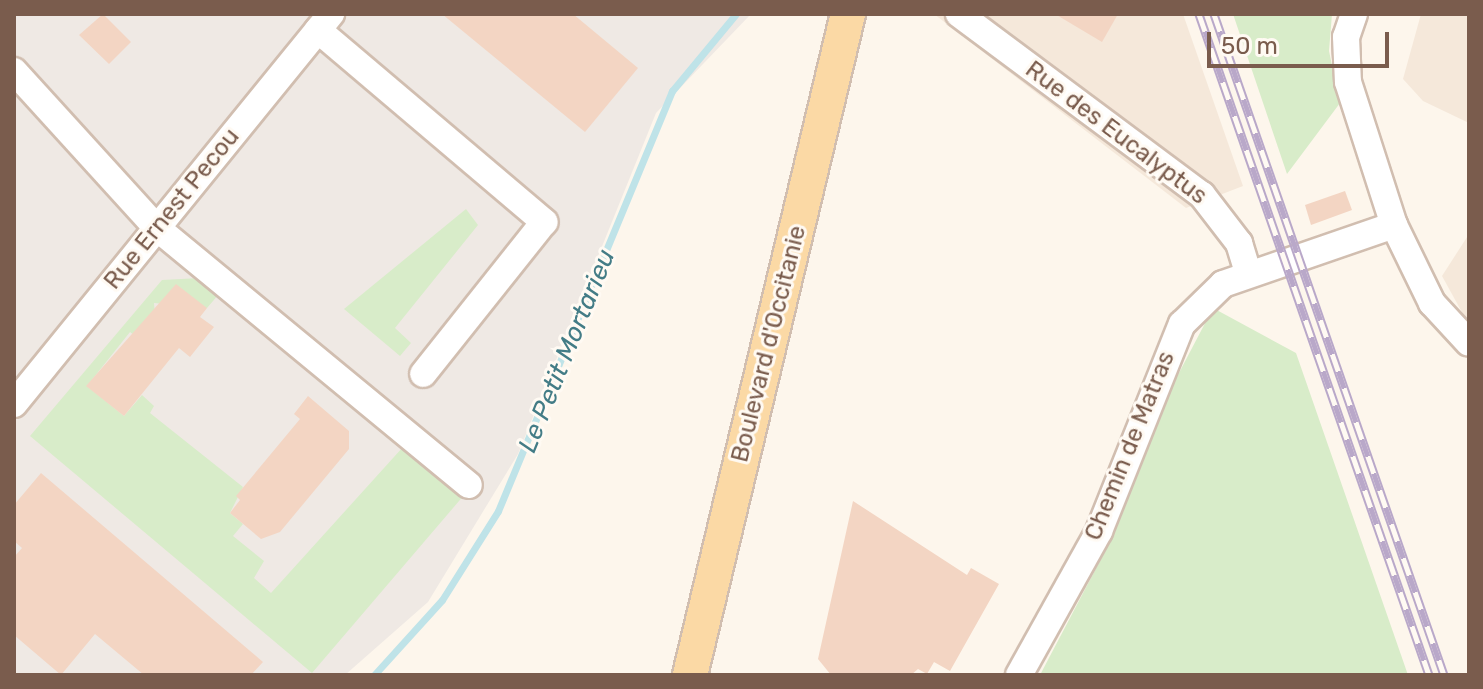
<!DOCTYPE html>
<style>
body{margin:0}
#map{position:relative;width:1483px;height:689px;overflow:hidden;background:#fdf6ec;font-family:Rubik,sans-serif}
div>[style]{position:absolute}
.residential>*{inset:0;background:#f5e8da}
.industrial>*{inset:0;background:#efe9e4}
.green>*{inset:0;background:#d8ecc9}
.stream>*{height:7px;margin:-3.5px;padding:0 3.5px;transform-origin:3.5px;border-radius:3.5px;background:#bfe3e8}
.building>*{inset:0;background:#f3d5c3}
.roads{filter:drop-shadow(2px 0 #d1beb0) drop-shadow(-2px 0 #d1beb0) drop-shadow(0 2px #d1beb0) drop-shadow(0 -2px #d1beb0)}
.minor>*{height:26px;margin:-13px;padding:0 13px;transform-origin:13px;border-radius:13px;background:#fff}
.major>*{height:34px;margin:-17px;padding:0 17px;transform-origin:17px;border-radius:17px;background:#fbd9a5}
.rail>*{height:9px;margin-top:-4.5px;transform-origin:0;background:repeating-linear-gradient(90deg,#fffaf3 0 18px,#b9a8c9 0 36px);box-sizing:border-box;border-block:2px solid #b9a8c9}
span{translate:-50% -50%;white-space:nowrap;text-align:center;line-height:1.15;-webkit-text-stroke:6px #fffaf3;paint-order:stroke}
.street-label{font-size:24px;color:#7a5c4d}
.water-label{font-size:26px;color:#437c86;font-style:italic}
.frame{position:absolute;inset:0;border:16px solid #7a5c4d;pointer-events:none}
.scale{position:absolute;left:1207px;top:32px;width:182px;height:36px;box-sizing:border-box;border:4px solid #7a5c4d;border-top:0;padding-left:10px;font-size:24px;line-height:28px;white-space:nowrap;color:#7a5c4d;-webkit-text-stroke:6px #fffaf3;paint-order:stroke}
</style>
<div id="map">
<div class="residential">
<i style="clip-path:polygon(934px 14px,1183px 14px,1243px 186px,1186px 208px)"></i>
<i style="clip-path:polygon(1421px 14px,1469px 14px,1469px 123px,1423px 101px,1403px 79px)"></i>
<i style="clip-path:polygon(1469px 234px,1469px 325px,1442px 276px)"></i>
</div>
<div class="industrial">
<i style="clip-path:polygon(14px 14px,751px 14px,656px 113px,518px 454px,428px 602px,345px 675px,14px 675px)"></i>
</div>
<div class="green">
<i style="clip-path:polygon(1233px 14px,1332px 14px,1329px 51px,1340px 103px,1287px 174px)"></i>
<i style="clip-path:polygon(466px 209px,478px 225px,395px 328px,411px 343px,400px 356px,344px 309px)"></i>
<i style="clip-path:polygon(200px 278px,219px 294px,207px 308px,154px 303px,158px 354px,130px 332px,87px 386px,124px 416px,142px 395px,154px 406px,150px 413px,243px 487px,230px 513px,243px 524px,233px 536px,264px 561px,254px 578px,271px 593px,403px 447px,465px 494px,312px 673px,30px 436px,162px 280px)"></i>
<i style="clip-path:polygon(1213px 308px,1296px 353px,1408px 675px,1040px 675px,1102px 557px,1170px 390px)"></i>
</div>
<div class="stream">
<i style="left:374px;top:675px;width:101px;rotate:-47.8deg"></i>
<i style="left:442px;top:600px;width:105px;rotate:-57.8deg"></i>
<i style="left:498px;top:511px;width:455px;rotate:-67.5deg"></i>
<i style="left:672px;top:91px;width:100px;rotate:-50.3deg"></i>
</div>
<div class="building">
<i style="clip-path:polygon(103px 14px,131px 42px,109px 64px,79px 35px)"></i>
<i style="clip-path:polygon(442px 14px,573px 14px,638px 68px,585px 132px)"></i>
<i style="clip-path:polygon(1055px 14px,1118px 14px,1102px 42px)"></i>
<i style="clip-path:polygon(1345px 191px,1352px 210px,1311px 225px,1305px 205px)"></i>
<i style="clip-path:polygon(176px 284px,207px 308px,200px 317px,214px 327px,190px 357px,179px 348px,124px 416px,86px 386px)"></i>
<i style="clip-path:polygon(308px 396px,349px 431px,349px 449px,280px 532px,261px 539px,230px 513px,240px 500px,236px 496px,300px 419px,294px 414px)"></i>
<i style="clip-path:polygon(41px 473px,263px 662px,251px 675px,144px 675px,95px 634px,61px 675px,14px 635px,14px 557px,22px 548px,14px 541px,14px 505px)"></i>
<i style="clip-path:polygon(853px 501px,967px 575px,971px 568px,999px 584px,950px 671px,934px 662px,927px 674px,918px 669px,911px 675px,831px 675px,818px 659px)"></i>
</div>
<div class="roads">
<div class="minor">
<i style="left:959px;top:14px;width:303px;rotate:36.7deg"></i>
<i style="left:1202px;top:195px;width:61px;rotate:52.4deg"></i>
<i style="left:1239px;top:243px;width:30px;rotate:73deg"></i>
<i style="left:1354px;top:14px;width:24px;rotate:109deg"></i>
<i style="left:1346px;top:37px;width:45px;rotate:87.5deg"></i>
<i style="left:1348px;top:82px;width:150px;rotate:72.2deg"></i>
<i style="left:1394px;top:225px;width:87px;rotate:64deg"></i>
<i style="left:1432px;top:303px;width:54px;rotate:47.2deg"></i>
<i style="left:318px;top:30px;width:297px;rotate:40.3deg"></i>
<i style="left:544px;top:222px;width:194px;rotate:128.5deg"></i>
<i style="left:14px;top:71px;width:212px;rotate:47.7deg"></i>
<i style="left:157px;top:228px;width:404px;rotate:39.5deg"></i>
<i style="left:14px;top:404px;width:503px;rotate:-50.9deg"></i>
<i style="left:1019px;top:675px;width:165px;rotate:-60.9deg"></i>
<i style="left:1099px;top:531px;width:223px;rotate:-68.2deg"></i>
<i style="left:1182px;top:324px;width:57px;rotate:-44.3deg"></i>
<i style="left:1223px;top:284px;width:181px;rotate:-19deg"></i>
</div>
<div class="major">
<i style="left:690px;top:675px;width:680px;rotate:-76.56deg"></i>
</div>
</div>
<div class="rail">
<i style="left:1199px;top:14px;width:700px;rotate:70.81deg"></i>
<i style="left:1214px;top:14px;width:700px;rotate:70.81deg"></i>
</div>
<div class="street-label">
<span style="left:1116px;top:133px;rotate:37deg">Rue des Eucalyptus</span>
<span style="left:172px;top:209px;rotate:-51deg">Rue Ernest Pecou</span>
<span style="left:769px;top:344px;rotate:-76deg">Boulevard d'Occitanie</span>
<span style="left:1130px;top:446px;rotate:-68deg">Chemin de Matras</span>
</div>
<div class="water-label">
<span style="left:567px;top:351px;rotate:-68deg">Le Petit Mortarieu</span>
</div>
<div class="frame"></div>
<div class="scale">50 m</div>
</div>
